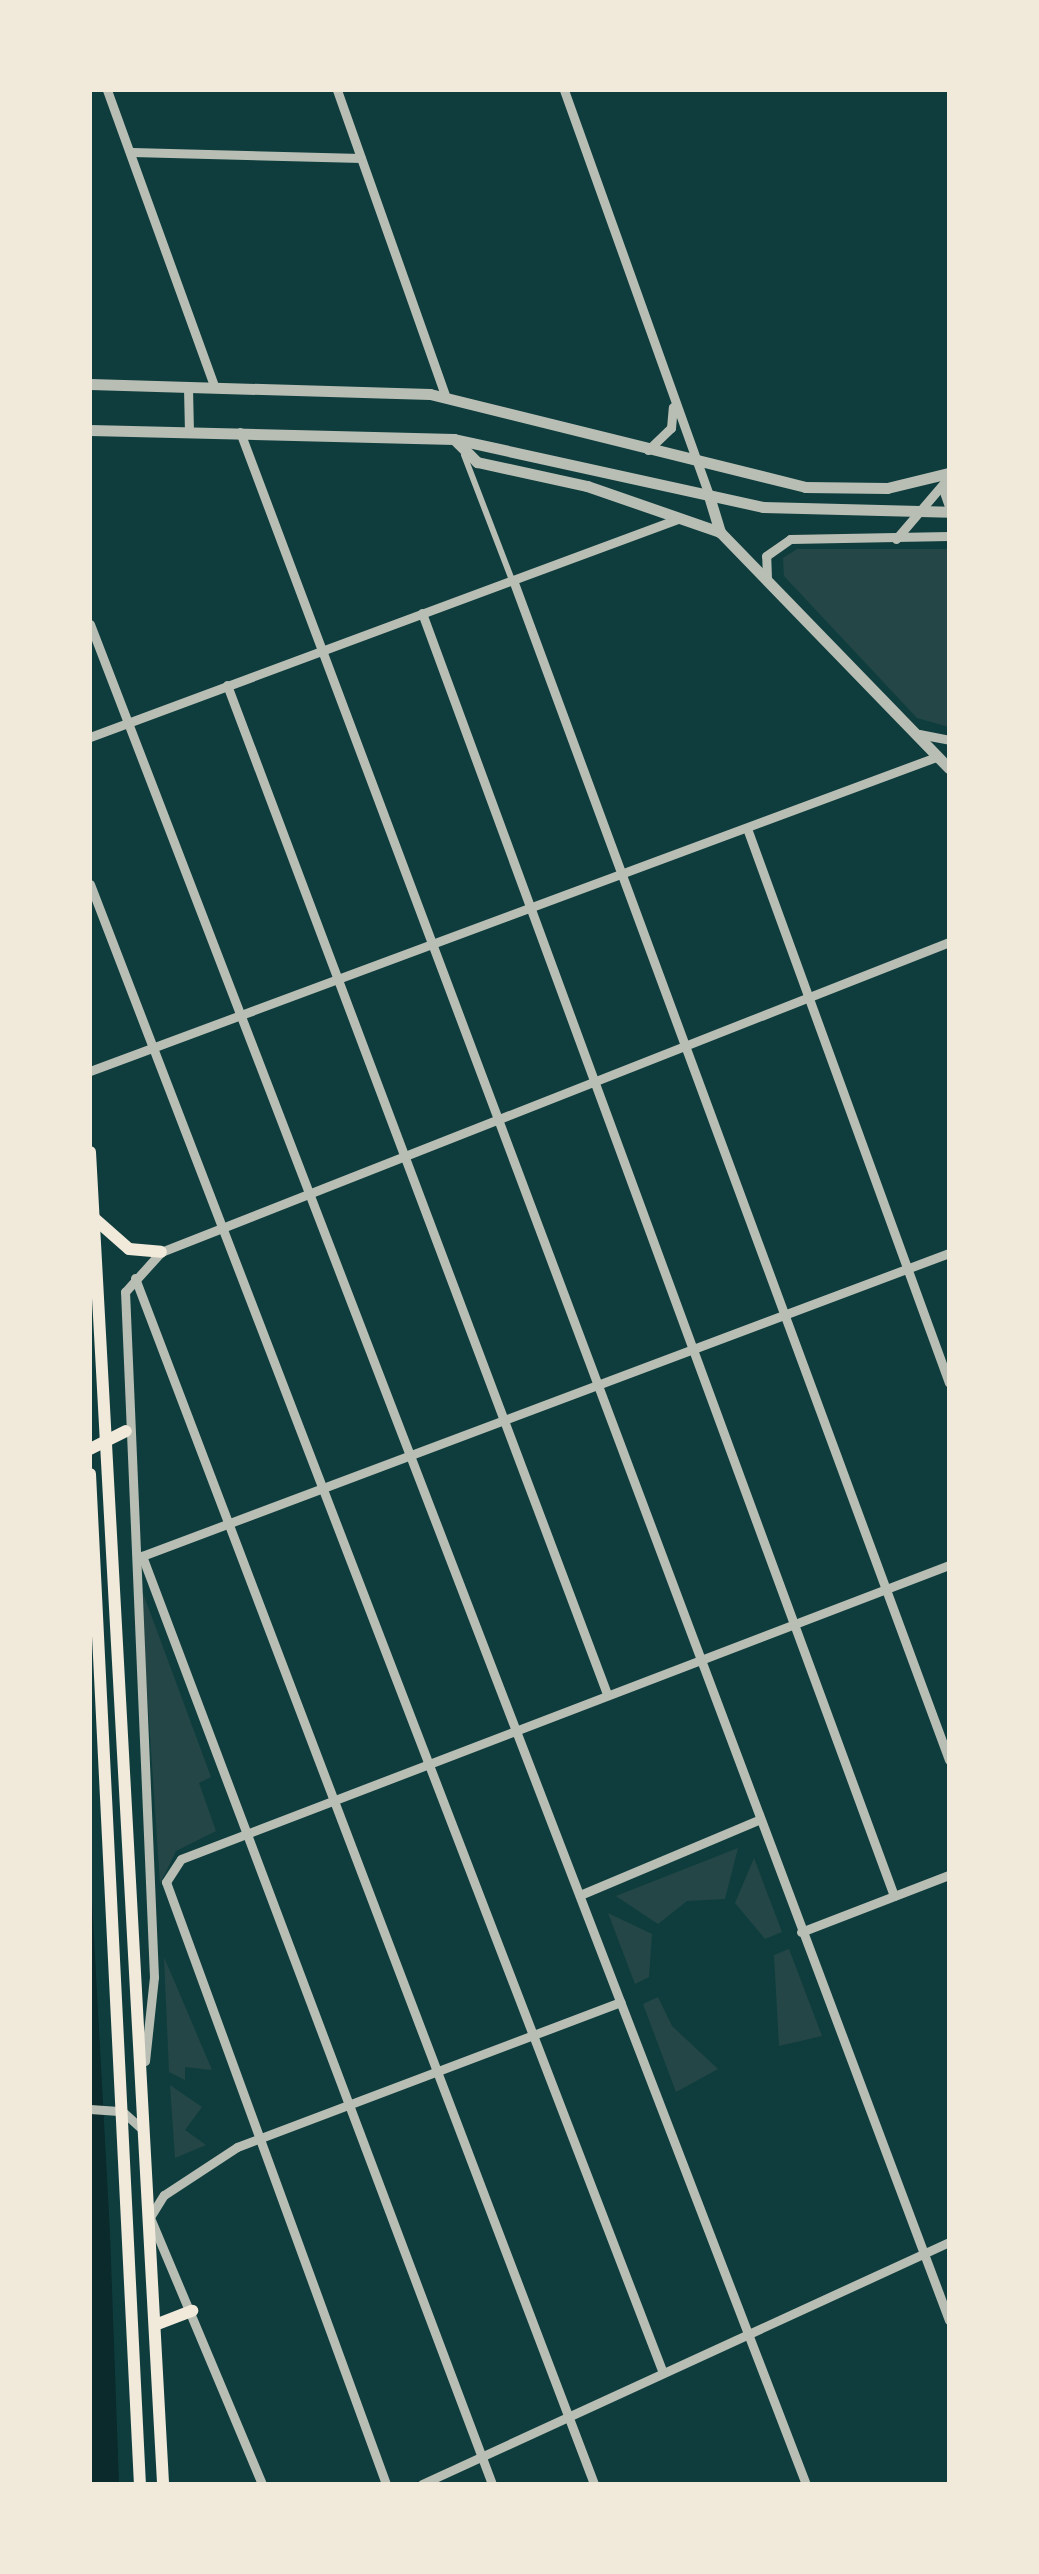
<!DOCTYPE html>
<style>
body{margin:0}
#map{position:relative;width:1039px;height:2574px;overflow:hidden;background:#0f3d3e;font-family:"Titillium Web",sans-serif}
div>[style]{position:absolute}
.green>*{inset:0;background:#244646}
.water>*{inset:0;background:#0a2a2b}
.pedestrian>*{height:6px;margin:-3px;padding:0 3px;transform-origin:3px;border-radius:3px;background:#b8beb3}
.minor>*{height:9px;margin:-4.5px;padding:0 4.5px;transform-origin:4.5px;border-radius:4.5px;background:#b8beb3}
.tertiary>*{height:11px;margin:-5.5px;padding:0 5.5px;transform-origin:5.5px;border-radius:5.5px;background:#b8beb3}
.secondary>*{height:12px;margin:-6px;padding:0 6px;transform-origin:6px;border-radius:6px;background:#f1e9da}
span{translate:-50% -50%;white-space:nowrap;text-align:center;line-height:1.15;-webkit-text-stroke:9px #f1e9da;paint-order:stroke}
.frame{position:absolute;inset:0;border:92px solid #f1e9da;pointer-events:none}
</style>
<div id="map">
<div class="green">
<i style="clip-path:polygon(797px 549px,949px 549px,949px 727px,917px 718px,784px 576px,783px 558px)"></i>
<i style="clip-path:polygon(140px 1585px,211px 1777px,199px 1783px,216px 1831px,176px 1851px,160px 1884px)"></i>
<i style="clip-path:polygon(738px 1848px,725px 1899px,687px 1901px,658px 1924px,616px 1896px)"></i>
<i style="clip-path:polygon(754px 1858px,782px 1932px,765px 1939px,735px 1903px)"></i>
<i style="clip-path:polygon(608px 1913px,652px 1934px,649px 1977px,635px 1984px)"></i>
<i style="clip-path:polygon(789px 1949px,822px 2036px,779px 2046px,774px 1955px)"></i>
<i style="clip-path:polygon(164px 1957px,212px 2070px,185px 2067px,185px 2080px,169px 2072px)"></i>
<i style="clip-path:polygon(658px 1997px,672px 2026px,718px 2069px,676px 2092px,643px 2004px)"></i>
<i style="clip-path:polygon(170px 2085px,202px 2107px,185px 2130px,206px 2145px,175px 2158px)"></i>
</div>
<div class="water">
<i style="clip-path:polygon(90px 1863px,110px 2233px,119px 2484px,90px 2484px)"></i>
</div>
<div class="pedestrian">
<i style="left:464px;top:455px;width:134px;rotate:69deg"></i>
</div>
<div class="minor">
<i style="left:107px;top:90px;width:317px;rotate:70.1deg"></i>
<i style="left:337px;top:90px;width:327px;rotate:70.5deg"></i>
<i style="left:564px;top:90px;width:431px;rotate:70.3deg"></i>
<i style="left:132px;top:152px;width:229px;rotate:1.5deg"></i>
<i style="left:188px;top:388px;width:43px;rotate:88.7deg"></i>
<i style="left:240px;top:432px;width:2017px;rotate:69.42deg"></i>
<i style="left:648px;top:450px;width:32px;rotate:-44deg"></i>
<i style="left:671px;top:428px;width:21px;rotate:-85deg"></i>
<i style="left:943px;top:489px;width:18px;rotate:71deg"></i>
<i style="left:896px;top:539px;width:82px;rotate:-49.5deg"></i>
<i style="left:767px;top:579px;width:23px;rotate:-92deg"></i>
<i style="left:766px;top:556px;width:29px;rotate:-35deg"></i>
<i style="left:790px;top:539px;width:159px;rotate:-1.1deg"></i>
<i style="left:513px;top:580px;width:1258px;rotate:69.72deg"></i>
<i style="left:422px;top:613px;width:1367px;rotate:69.8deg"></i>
<i style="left:90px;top:624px;width:1993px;rotate:68.95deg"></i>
<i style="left:227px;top:685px;width:1078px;rotate:69.36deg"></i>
<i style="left:919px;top:734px;width:31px;rotate:11deg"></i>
<i style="left:90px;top:737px;width:629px;rotate:-20.36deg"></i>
<i style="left:748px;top:831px;width:587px;rotate:69.99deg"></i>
<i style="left:90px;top:884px;width:1595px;rotate:68.95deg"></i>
<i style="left:90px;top:1071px;width:902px;rotate:-20.36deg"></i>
<i style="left:135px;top:1278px;width:1290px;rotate:69.16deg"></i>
<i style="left:580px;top:1895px;width:193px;rotate:-22.8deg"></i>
<i style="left:801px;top:1932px;width:159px;rotate:-21.1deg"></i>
<i style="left:145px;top:2061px;width:84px;rotate:-83.9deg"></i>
<i style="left:154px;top:1977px;width:686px;rotate:-92.42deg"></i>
<i style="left:125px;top:1292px;width:54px;rotate:-48deg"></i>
<i style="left:161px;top:1252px;width:847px;rotate:-21.47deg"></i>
<i style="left:90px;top:2109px;width:32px;rotate:4deg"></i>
<i style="left:122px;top:2111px;width:27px;rotate:42deg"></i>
<i style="left:262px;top:2484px;width:290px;rotate:-112.8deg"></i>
<i style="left:150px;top:2217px;width:26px;rotate:-58deg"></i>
<i style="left:164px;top:2195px;width:87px;rotate:-33.3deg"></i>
<i style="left:237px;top:2147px;width:410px;rotate:-20.7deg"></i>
<i style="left:386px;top:2484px;width:641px;rotate:-110.07deg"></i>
<i style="left:166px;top:1882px;width:27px;rotate:-57deg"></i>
<i style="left:181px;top:1859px;width:822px;rotate:-20.95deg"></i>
<i style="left:422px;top:2484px;width:580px;rotate:-24.66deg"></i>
<i style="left:492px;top:2484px;width:992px;rotate:-110.66deg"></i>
<i style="left:142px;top:1556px;width:862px;rotate:-20.58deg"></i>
</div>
<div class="tertiary">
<i style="left:90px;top:384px;width:340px;rotate:1.7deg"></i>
<i style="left:430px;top:394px;width:386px;rotate:13.9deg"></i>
<i style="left:805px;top:487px;width:82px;rotate:0.7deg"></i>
<i style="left:887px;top:488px;width:64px;rotate:-13.6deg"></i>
<i style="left:90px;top:430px;width:364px;rotate:1.4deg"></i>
<i style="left:454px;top:439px;width:316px;rotate:12.4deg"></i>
<i style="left:763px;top:507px;width:186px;rotate:1.5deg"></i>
<i style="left:454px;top:439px;width:33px;rotate:45deg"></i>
<i style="left:477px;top:462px;width:113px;rotate:12.3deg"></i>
<i style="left:587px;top:486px;width:141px;rotate:19.1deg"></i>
<i style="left:709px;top:496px;width:38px;rotate:73deg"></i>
<i style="left:720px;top:532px;width:329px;rotate:45.9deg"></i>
</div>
<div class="secondary">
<i style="left:90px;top:1152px;width:1334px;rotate:86.86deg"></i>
<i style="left:95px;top:1219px;width:45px;rotate:41.4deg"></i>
<i style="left:129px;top:1249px;width:32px;rotate:5deg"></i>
<i style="left:90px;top:1449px;width:40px;rotate:-26.6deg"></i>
<i style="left:90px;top:1474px;width:1011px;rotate:87.17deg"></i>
<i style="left:155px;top:2325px;width:40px;rotate:-21deg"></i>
</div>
<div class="frame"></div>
</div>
